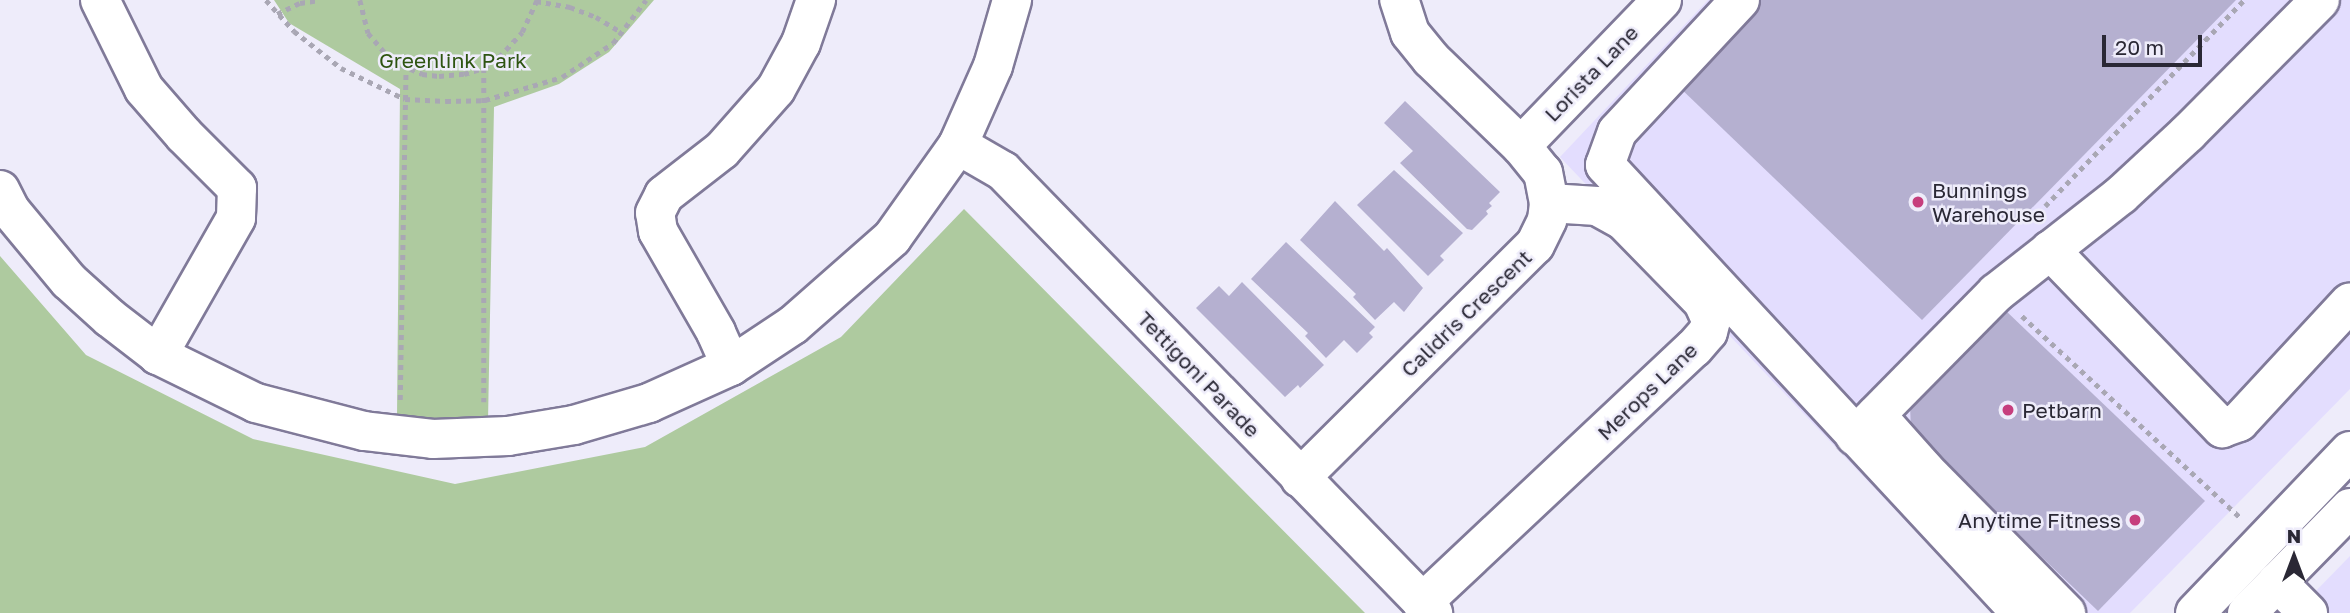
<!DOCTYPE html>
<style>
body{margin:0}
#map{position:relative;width:2350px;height:613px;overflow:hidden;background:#eeecfa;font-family:"Golos Text",sans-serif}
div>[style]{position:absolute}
.built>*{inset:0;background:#e3ddfe}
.green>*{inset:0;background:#aeca9f}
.building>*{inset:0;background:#b5b0d0}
.path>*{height:4.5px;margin-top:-2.25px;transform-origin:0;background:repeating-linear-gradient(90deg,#a9a7b4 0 5px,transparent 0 10px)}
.roads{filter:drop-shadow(2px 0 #807a99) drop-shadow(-2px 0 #807a99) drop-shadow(0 2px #807a99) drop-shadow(0 -2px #807a99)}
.minor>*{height:38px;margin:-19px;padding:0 19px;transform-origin:19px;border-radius:19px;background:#fff}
.dots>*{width:19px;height:19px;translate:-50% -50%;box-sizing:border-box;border:4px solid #eeecfa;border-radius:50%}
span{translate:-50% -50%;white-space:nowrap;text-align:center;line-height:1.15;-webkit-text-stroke:5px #eeecfa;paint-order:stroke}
.park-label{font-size:21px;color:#2e5411}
.street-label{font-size:21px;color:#2a2835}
.poi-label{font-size:21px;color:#2a2835}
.left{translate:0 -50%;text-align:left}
.right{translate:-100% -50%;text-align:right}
.north{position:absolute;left:2259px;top:522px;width:70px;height:70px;-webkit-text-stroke:5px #eeecfa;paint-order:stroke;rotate:0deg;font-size:19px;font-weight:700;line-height:28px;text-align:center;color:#2a2835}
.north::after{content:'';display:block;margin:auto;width:24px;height:32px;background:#2a2835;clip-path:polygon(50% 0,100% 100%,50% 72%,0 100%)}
.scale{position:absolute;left:2102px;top:35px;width:100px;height:32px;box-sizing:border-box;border:4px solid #2a2835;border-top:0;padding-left:9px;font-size:21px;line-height:24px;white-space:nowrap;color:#2a2835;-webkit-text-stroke:5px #eeecfa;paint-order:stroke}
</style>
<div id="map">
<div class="built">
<i style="clip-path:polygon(1708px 0,2350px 0,2350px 389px,2130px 613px,1993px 613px,1560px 157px)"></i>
<i style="clip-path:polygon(2350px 556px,2350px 613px,2295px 613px,2310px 597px)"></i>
</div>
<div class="green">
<i style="clip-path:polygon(274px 0,654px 0,609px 52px,559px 84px,494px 107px,488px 421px,442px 423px,397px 418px,400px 89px,289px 23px)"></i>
<i style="clip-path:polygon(964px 209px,1365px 613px,0 613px,0 256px,86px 355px,253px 439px,455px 484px,645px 447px,841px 337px)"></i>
</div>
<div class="building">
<i style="clip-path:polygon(1759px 0,2236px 0,1922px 320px,1676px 84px)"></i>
<i style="clip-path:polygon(1405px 101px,1500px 192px,1489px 203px,1492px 206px,1486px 211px,1488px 214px,1472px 230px,1467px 229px,1400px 163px,1413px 151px,1384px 123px)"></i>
<i style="clip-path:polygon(1394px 170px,1463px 233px,1440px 256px,1444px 260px,1428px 276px,1357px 205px)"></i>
<i style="clip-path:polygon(1335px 201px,1384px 251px,1387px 248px,1423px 288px,1404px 312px,1394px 302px,1375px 320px,1353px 297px,1356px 294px,1300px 240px)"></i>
<i style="clip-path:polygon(1286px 242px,1375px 327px,1369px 333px,1373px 337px,1357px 353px,1344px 340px,1326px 358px,1305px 336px,1308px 333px,1251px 279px)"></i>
<i style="clip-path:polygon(1242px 282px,1324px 365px,1300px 388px,1298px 385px,1285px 397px,1196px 308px,1219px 286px,1229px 296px)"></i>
<i style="clip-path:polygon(2004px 309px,2205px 501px,2098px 611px,1911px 432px,1910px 405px)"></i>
</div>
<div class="path">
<i style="left:266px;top:0;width:42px;rotate:47.9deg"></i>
<i style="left:294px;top:31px;width:60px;rotate:38.2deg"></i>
<i style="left:341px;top:68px;width:71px;rotate:25.8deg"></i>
<i style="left:405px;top:99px;width:41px;rotate:2.8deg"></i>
<i style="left:446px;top:101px;width:39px;rotate:-1deg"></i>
<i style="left:485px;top:100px;width:80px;rotate:-16.6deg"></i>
<i style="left:562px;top:77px;width:61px;rotate:-33.7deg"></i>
<i style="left:613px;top:43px;width:54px;rotate:-52.5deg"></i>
<i style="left:360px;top:0;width:34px;rotate:76deg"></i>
<i style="left:368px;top:33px;width:37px;rotate:49deg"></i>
<i style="left:392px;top:61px;width:33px;rotate:23deg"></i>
<i style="left:422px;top:74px;width:17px;rotate:7deg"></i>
<i style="left:439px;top:76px;width:25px;rotate:-5deg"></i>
<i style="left:464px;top:74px;width:21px;rotate:-17deg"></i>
<i style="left:484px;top:68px;width:19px;rotate:-36deg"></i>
<i style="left:499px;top:57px;width:34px;rotate:-47deg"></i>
<i style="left:522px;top:32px;width:35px;rotate:-65deg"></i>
<i style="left:536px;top:1px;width:35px;rotate:10deg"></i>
<i style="left:570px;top:7px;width:28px;rotate:21deg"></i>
<i style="left:596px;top:17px;width:29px;rotate:31deg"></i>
<i style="left:277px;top:14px;width:25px;rotate:-26deg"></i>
<i style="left:300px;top:3px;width:18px;rotate:-9deg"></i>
<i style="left:484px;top:68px;width:334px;rotate:90deg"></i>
<i style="left:2045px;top:206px;width:286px;rotate:-46deg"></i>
<i style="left:2022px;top:316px;width:297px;rotate:42.7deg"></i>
<i style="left:400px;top:400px;width:332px;rotate:-89deg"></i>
</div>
<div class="roads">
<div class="minor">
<i style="left:100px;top:0;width:99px;rotate:63.7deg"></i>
<i style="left:144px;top:89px;width:61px;rotate:49deg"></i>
<i style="left:184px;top:135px;width:75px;rotate:45deg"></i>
<i style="left:237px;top:188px;width:30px;rotate:92deg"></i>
<i style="left:236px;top:218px;width:158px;rotate:119.7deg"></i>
<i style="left:1740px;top:0;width:180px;rotate:133deg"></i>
<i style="left:1617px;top:132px;width:35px;rotate:110deg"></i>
<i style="left:1605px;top:165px;width:611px;rotate:47.12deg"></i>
<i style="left:958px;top:145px;width:52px;rotate:30deg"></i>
<i style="left:1003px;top:171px;width:617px;rotate:45.79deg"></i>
<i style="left:1521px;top:146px;width:203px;rotate:-46deg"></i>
<i style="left:0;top:190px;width:22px;rotate:63deg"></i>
<i style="left:10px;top:210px;width:92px;rotate:50.3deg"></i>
<i style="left:69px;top:281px;width:55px;rotate:42.1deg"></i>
<i style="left:110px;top:318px;width:61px;rotate:37.6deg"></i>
<i style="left:158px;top:355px;width:109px;rotate:26.1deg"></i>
<i style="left:256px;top:403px;width:112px;rotate:14.5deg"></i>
<i style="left:364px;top:431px;width:69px;rotate:6.6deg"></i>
<i style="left:433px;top:439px;width:75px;rotate:-2.3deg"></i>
<i style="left:508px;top:436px;width:67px;rotate:-9.5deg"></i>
<i style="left:574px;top:425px;width:78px;rotate:-16.3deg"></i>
<i style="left:649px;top:403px;width:90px;rotate:-24.3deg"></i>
<i style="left:731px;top:366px;width:74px;rotate:-33.5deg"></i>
<i style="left:793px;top:325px;width:132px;rotate:-41.3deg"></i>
<i style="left:892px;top:238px;width:114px;rotate:-54.6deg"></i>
<i style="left:958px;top:145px;width:86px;rotate:-66.1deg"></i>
<i style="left:993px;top:66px;width:69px;rotate:-73.9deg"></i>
<i style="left:2050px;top:250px;width:248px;rotate:46deg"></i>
<i style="left:2222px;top:428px;width:18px;rotate:-19deg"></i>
<i style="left:2239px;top:422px;width:163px;rotate:-47.2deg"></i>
<i style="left:731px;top:366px;width:37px;rotate:-114deg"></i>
<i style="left:716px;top:332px;width:116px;rotate:-119.9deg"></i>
<i style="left:658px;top:231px;width:18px;rotate:-99deg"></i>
<i style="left:655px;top:213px;width:20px;rotate:-63deg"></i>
<i style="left:664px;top:195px;width:73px;rotate:-37.8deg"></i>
<i style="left:722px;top:150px;width:81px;rotate:-48.5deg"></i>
<i style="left:776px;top:89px;width:52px;rotate:-61.5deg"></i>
<i style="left:801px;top:43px;width:46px;rotate:-70.8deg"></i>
<i style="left:1876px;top:415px;width:74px;rotate:48.3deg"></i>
<i style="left:1925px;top:470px;width:201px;rotate:45.4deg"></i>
<i style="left:1855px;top:436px;width:201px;rotate:-45.4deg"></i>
<i style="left:1996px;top:293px;width:159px;rotate:-38.1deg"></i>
<i style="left:2121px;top:195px;width:91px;rotate:-42.8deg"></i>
<i style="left:2188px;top:133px;width:187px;rotate:-45.2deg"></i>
<i style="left:1300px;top:478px;width:331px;rotate:-44.8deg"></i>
<i style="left:1535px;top:245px;width:28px;rotate:-64deg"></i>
<i style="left:1547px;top:220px;width:17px;rotate:-83deg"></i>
<i style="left:1549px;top:203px;width:31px;rotate:-101deg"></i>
<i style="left:1543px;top:173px;width:35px;rotate:-129deg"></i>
<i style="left:1521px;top:146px;width:125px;rotate:-136deg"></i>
<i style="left:1431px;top:59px;width:33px;rotate:-129deg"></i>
<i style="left:1410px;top:33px;width:35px;rotate:-108deg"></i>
<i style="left:2277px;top:582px;width:44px;rotate:45deg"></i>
<i style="left:1422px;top:603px;width:373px;rotate:-43.2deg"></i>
<i style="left:1694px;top:348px;width:21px;rotate:-49deg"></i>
<i style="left:1708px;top:332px;width:12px;rotate:-76deg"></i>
<i style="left:1711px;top:320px;width:20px;rotate:-114deg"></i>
<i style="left:1703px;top:302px;width:113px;rotate:-134.3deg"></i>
<i style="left:1624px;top:221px;width:31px;rotate:-151deg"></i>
<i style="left:1597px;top:206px;width:48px;rotate:-176.4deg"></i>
<i style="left:2195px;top:613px;width:224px;rotate:-46.3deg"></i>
<i style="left:2247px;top:613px;width:147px;rotate:-45.6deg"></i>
</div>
</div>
<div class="dots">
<i style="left:1918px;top:202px;background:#c63e7d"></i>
<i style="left:2008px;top:410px;background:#c63e7d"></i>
<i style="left:2135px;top:520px;background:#c63e7d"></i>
</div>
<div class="park-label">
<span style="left:453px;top:60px">Greenlink Park</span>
</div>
<div class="street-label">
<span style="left:1591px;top:73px;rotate:-46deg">Lorista Lane</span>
<span style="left:1466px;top:313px;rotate:-44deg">Calidris Crescent</span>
<span style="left:1199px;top:374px;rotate:46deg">Tettigoni Parade</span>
<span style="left:1647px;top:391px;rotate:-44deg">Merops Lane</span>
</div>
<div class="poi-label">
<span class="left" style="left:1932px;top:202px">Bunnings<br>Warehouse</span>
<span class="left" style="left:2022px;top:410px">Petbarn</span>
<span class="right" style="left:2121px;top:520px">Anytime Fitness</span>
</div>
<div class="north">N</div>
<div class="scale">20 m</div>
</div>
